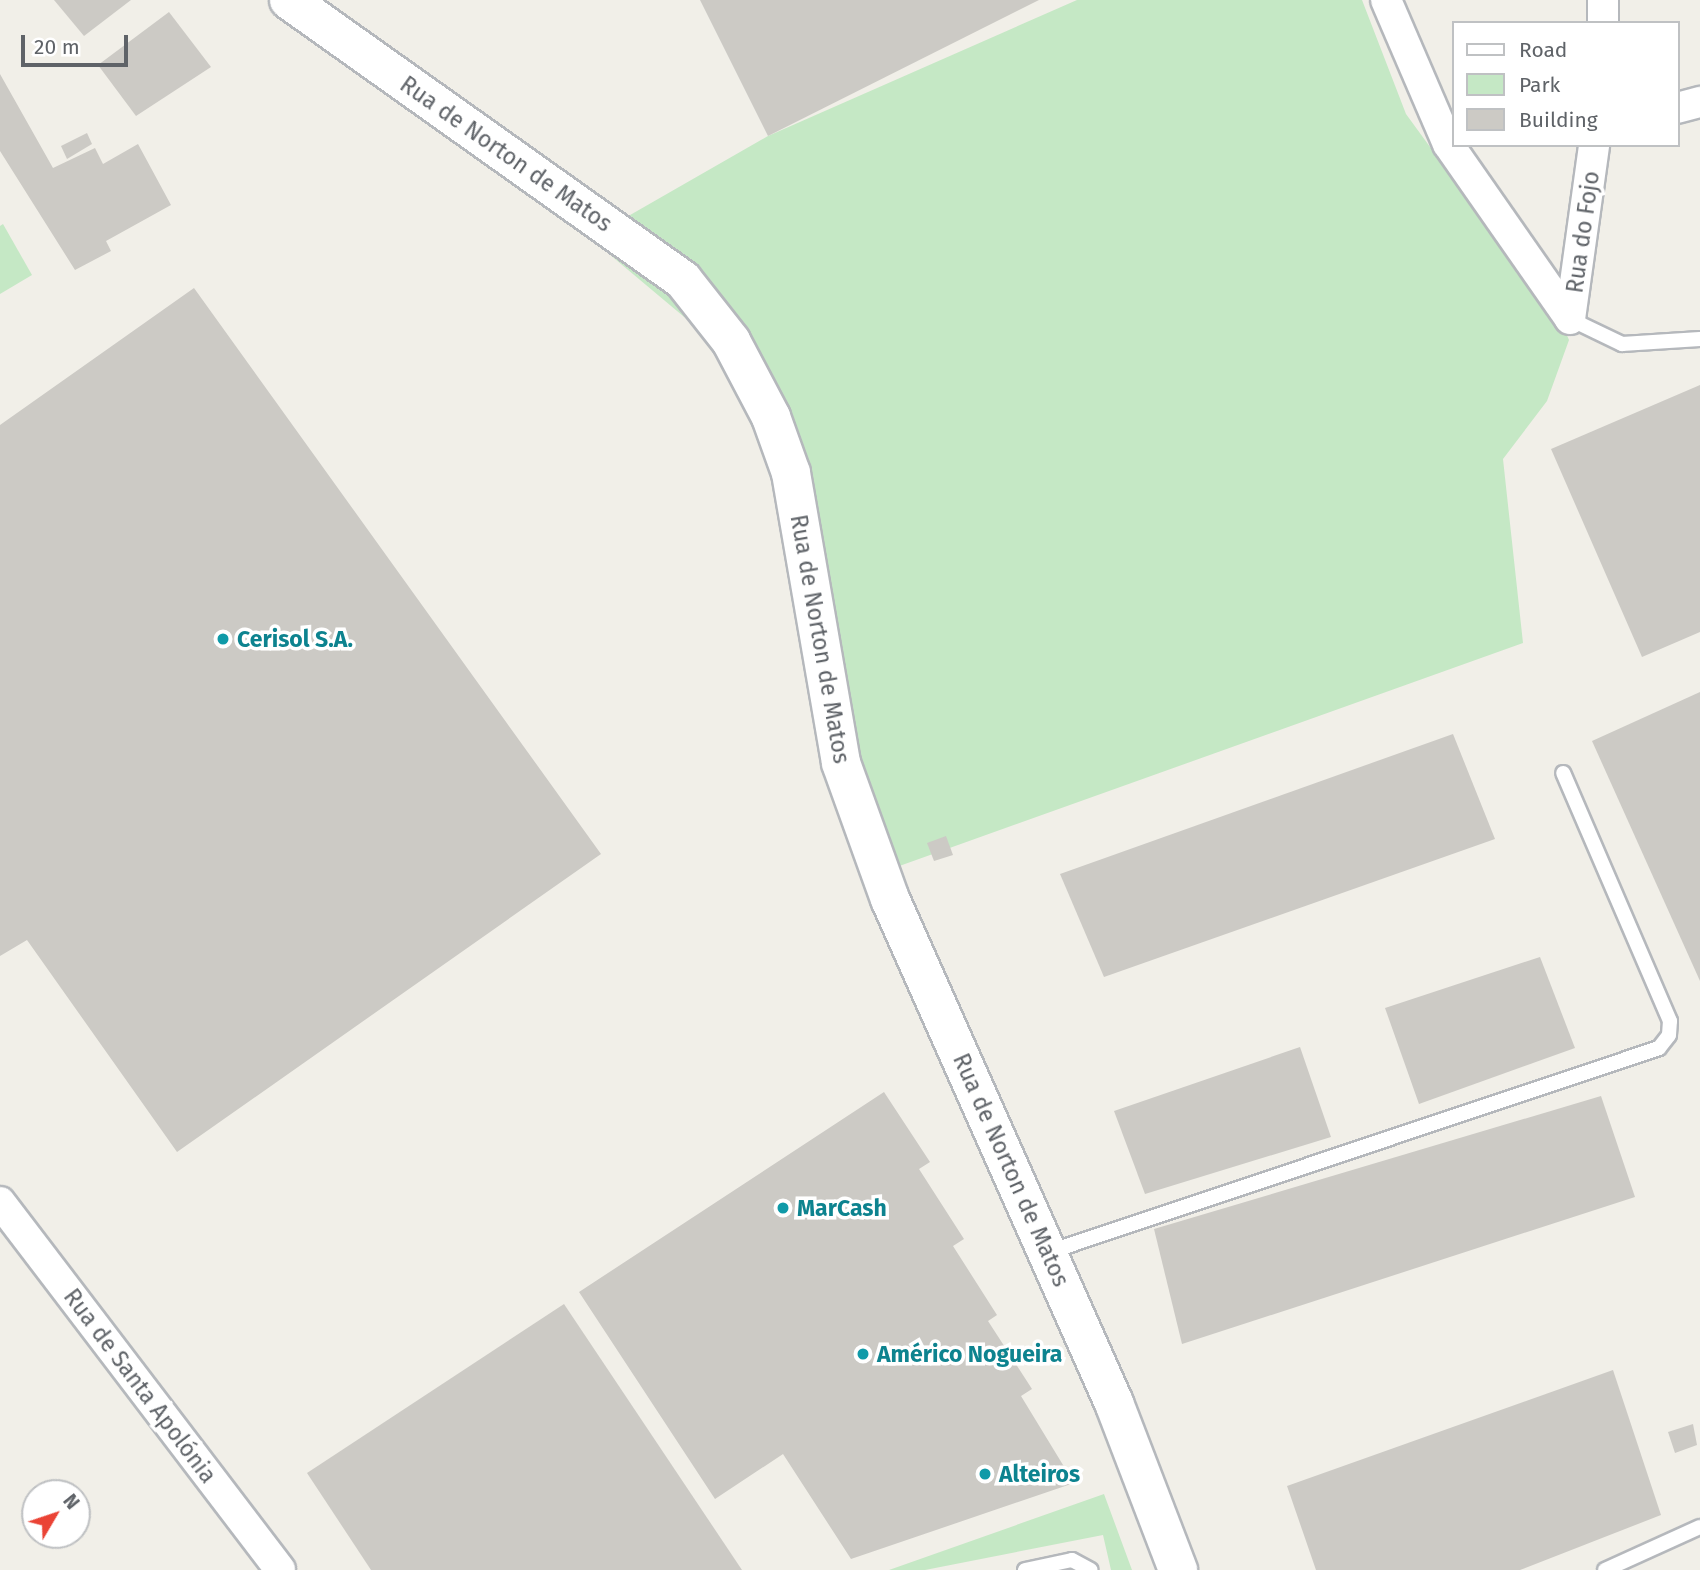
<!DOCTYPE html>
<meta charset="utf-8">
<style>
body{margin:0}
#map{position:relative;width:1700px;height:1570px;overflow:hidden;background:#f1efe8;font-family:"Fira Sans",sans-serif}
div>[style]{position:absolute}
.green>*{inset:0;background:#c5e8c5}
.building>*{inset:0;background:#cccac5}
.roads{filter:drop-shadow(2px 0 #b5b8bc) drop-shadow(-2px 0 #b5b8bc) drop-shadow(0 2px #b5b8bc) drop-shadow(0 -2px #b5b8bc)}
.lane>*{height:14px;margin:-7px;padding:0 7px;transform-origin:7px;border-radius:7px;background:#fff}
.street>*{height:30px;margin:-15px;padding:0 15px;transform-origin:15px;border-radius:15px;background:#fff}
.secondary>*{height:38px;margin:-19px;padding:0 19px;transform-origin:19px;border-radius:19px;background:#fff}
.dots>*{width:19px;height:19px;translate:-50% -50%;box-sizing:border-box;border:4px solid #fff;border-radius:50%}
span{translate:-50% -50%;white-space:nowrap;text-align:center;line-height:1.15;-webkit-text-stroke:7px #fff;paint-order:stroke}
.street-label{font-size:23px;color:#5f6368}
.culture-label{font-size:23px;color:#0d838f;font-weight:700}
.left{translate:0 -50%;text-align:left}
.legend{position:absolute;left:1452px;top:21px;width:228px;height:126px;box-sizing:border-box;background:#fff;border:2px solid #bfc1c3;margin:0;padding:9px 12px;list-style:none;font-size:21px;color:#5f6368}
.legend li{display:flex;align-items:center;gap:14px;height:35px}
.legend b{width:35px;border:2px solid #bfc1c3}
.north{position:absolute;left:21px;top:1479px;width:70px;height:70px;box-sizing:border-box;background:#fff;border:2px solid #bfc1c3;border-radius:50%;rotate:51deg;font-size:19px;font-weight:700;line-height:28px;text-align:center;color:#5f6368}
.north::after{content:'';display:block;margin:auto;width:24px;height:32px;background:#ea4335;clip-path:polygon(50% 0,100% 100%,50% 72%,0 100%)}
.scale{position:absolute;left:21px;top:35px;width:107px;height:32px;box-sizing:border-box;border:4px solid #5f6368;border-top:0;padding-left:9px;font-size:21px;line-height:24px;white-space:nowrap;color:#5f6368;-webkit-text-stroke:5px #fff;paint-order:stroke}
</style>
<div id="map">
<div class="green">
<i style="clip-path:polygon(1077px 0,1362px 0,1406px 114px,1489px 228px,1554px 304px,1569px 340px,1547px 401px,1503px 459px,1523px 643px,891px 869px,850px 778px,779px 459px,739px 363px,590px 238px,768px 136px)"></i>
<i style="clip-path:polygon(3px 224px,32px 275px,0 294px,0 226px)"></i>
<i style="clip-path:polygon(1104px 1494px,1132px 1570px,1111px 1570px,1103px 1535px,925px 1570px,889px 1570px)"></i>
</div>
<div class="building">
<i style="clip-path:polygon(54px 0,131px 0,84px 36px)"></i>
<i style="clip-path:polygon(700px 0,1039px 0,768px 136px)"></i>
<i style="clip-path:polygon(169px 12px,211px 67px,136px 116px,98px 65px)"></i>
<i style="clip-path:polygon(0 74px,53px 168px,95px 148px,103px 164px,138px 144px,171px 205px,106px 241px,111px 251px,75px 270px,0 151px)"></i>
<i style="clip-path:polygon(87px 133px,92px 144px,67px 159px,61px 146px)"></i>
<i style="clip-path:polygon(194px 288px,601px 854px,177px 1152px,27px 940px,0 956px,0 425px)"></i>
<i style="clip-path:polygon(1700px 385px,1700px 632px,1642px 657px,1551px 449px)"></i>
<i style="clip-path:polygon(1700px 692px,1700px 981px,1592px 741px)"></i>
<i style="clip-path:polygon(1453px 734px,1495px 839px,1104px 977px,1060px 874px)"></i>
<i style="clip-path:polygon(946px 836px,953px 855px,934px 861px,927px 843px)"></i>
<i style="clip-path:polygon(1540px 957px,1575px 1048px,1419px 1104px,1385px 1008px)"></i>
<i style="clip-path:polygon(1300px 1047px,1331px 1137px,1145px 1194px,1114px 1111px)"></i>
<i style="clip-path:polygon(884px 1092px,930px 1162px,919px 1169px,964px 1239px,953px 1246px,997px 1315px,988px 1321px,1032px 1389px,1021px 1396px,1074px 1483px,851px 1559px,783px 1454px,715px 1499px,579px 1292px)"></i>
<i style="clip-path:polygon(1601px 1096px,1635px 1197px,1182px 1344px,1154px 1229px)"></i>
<i style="clip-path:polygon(564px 1304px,742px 1570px,371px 1570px,307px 1473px)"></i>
<i style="clip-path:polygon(1613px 1370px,1661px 1515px,1520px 1570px,1316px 1570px,1287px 1486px)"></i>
<i style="clip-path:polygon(1693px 1424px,1697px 1445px,1675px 1453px,1668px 1432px)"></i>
</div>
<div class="roads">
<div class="lane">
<i style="left:1570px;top:319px;width:58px;rotate:25.7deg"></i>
<i style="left:1622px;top:344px;width:78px;rotate:-3.7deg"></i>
<i style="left:1049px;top:1252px;width:643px;rotate:-18.49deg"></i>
<i style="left:1659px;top:1048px;width:16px;rotate:-52deg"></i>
<i style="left:1669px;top:1035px;width:14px;rotate:-86deg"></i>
<i style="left:1670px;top:1021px;width:270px;rotate:-113.3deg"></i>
<i style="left:1025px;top:1570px;width:48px;rotate:-12deg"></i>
<i style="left:1072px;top:1560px;width:21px;rotate:28deg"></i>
<i style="left:1605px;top:1570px;width:104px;rotate:-24.4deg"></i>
</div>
<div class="street">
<i style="left:1386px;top:0;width:157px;rotate:66.7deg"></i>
<i style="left:1448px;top:144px;width:213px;rotate:55.1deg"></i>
<i style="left:1603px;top:0;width:23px;rotate:90deg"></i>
<i style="left:1677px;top:108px;width:24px;rotate:-15deg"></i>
<i style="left:1570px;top:319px;width:176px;rotate:-82.1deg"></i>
<i style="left:0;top:1202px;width:462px;rotate:52.7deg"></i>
</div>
<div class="secondary">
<i style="left:289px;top:0;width:483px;rotate:35.4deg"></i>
<i style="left:683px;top:280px;width:78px;rotate:51.8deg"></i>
<i style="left:731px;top:341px;width:86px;rotate:62.2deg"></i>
<i style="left:771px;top:417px;width:59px;rotate:70.3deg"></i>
<i style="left:791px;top:473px;width:294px;rotate:80.2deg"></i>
<i style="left:841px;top:763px;width:145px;rotate:70.2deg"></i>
<i style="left:890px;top:899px;width:552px;rotate:66.04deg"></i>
<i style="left:1114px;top:1403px;width:179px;rotate:69deg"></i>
</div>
</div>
<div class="dots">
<i style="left:223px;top:639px;background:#0f9aa8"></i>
<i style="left:783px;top:1208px;background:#0f9aa8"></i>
<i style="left:863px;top:1354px;background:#0f9aa8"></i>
<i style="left:985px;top:1474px;background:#0f9aa8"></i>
</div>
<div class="street-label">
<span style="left:506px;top:154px;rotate:35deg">Rua de Norton de Matos</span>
<span style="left:1583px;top:232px;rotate:-82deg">Rua do Fojo</span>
<span style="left:820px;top:639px;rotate:80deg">Rua de Norton de Matos</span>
<span style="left:1011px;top:1170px;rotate:66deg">Rua de Norton de Matos</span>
<span style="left:140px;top:1386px;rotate:53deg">Rua de Santa Apolónia</span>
</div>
<div class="culture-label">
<span class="left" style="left:237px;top:639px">Cerisol S.A.</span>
<span class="left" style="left:797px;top:1208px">MarCash</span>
<span class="left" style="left:877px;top:1354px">Américo Nogueira</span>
<span class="left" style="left:999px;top:1474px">Alteiros</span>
</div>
<ul class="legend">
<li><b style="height:9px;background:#fff"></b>Road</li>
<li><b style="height:19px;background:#c5e8c5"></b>Park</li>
<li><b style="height:19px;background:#cccac5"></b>Building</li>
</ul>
<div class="north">N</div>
<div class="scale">20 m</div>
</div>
